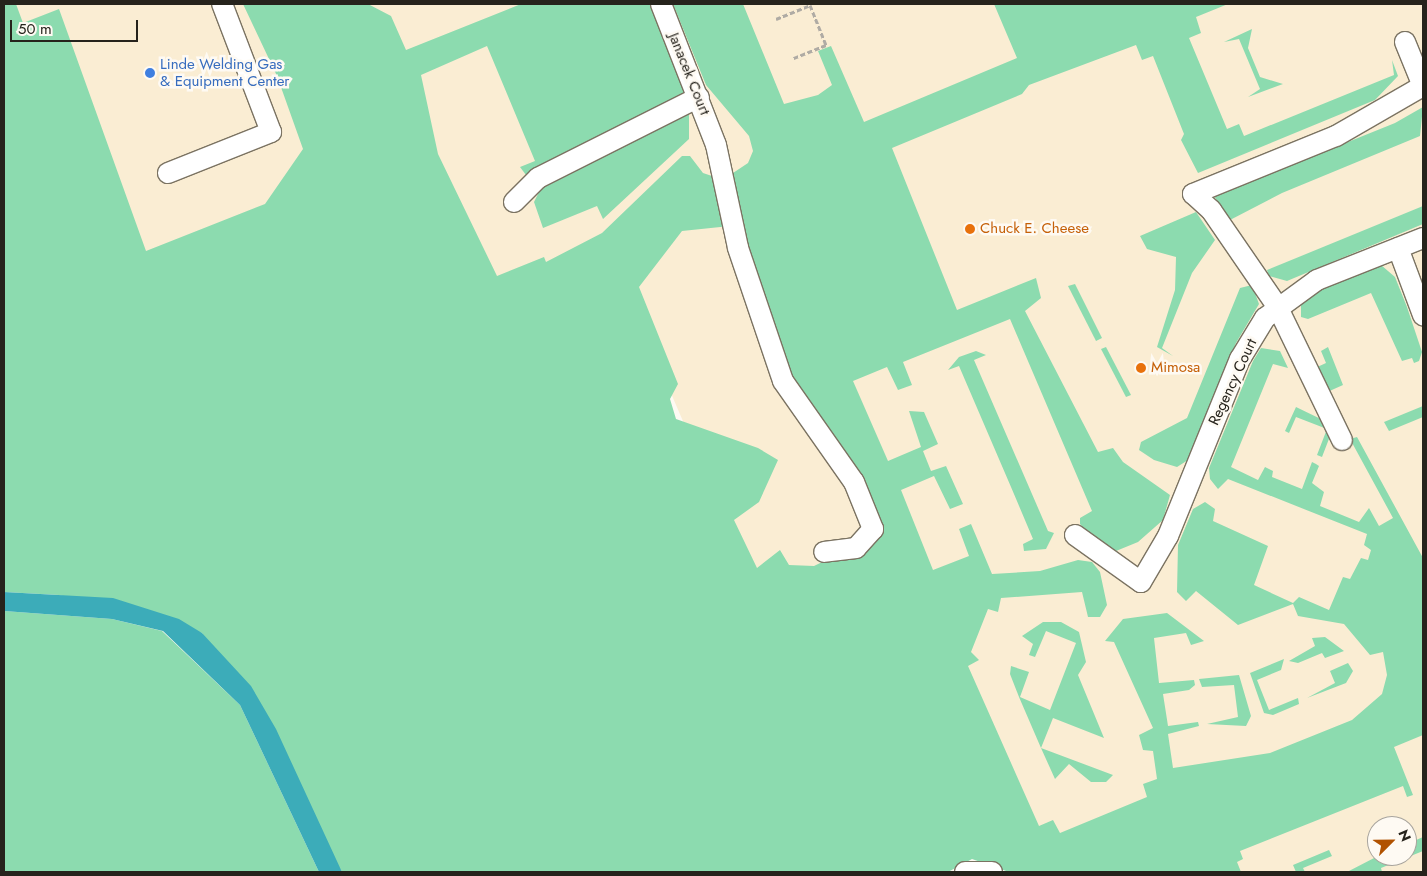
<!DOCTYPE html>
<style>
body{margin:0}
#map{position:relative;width:1427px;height:876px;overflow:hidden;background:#fefaf3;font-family:Jost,sans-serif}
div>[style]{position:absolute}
.built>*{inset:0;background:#faedd3}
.green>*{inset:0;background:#8cdbaf}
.water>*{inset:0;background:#3cacb9}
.path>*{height:3px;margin-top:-1.5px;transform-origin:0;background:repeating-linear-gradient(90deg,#afaba4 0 5px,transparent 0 7.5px)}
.roads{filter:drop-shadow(1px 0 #7b7362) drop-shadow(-1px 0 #7b7362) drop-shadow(0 1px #7b7362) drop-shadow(0 -1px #7b7362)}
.minor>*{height:20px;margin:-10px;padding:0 10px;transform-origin:10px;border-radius:10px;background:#fff}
.dots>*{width:14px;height:14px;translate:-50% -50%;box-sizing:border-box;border:2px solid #fefaf3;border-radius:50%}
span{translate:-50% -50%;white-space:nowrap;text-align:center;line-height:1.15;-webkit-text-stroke:5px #fefaf3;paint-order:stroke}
.shop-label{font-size:15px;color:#366cbe}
.left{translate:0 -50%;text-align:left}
.street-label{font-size:15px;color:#26231c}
.food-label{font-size:15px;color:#c56008}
.frame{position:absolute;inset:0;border:5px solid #26231c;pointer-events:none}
.north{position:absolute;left:1367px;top:816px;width:50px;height:50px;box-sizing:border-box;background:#fefaf3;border:1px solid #a8a49d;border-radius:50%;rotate:67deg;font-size:14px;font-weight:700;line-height:20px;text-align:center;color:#26231c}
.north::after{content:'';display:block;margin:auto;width:18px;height:22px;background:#b15200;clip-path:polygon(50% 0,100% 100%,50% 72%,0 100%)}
.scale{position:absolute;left:10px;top:20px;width:128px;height:22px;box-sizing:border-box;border:2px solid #26231c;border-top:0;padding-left:6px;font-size:15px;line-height:18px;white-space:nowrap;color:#26231c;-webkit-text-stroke:4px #fefaf3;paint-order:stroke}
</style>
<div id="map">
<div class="built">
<i style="clip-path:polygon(evenodd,4px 4px,1423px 4px,1423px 872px,1177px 872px,1034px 853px,808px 712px,618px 270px,86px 306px,4px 4px,1377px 826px,1407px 826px,1407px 856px,1377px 856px,1377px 826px)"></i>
</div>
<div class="green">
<i style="clip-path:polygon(4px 4px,16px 4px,23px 23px,59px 9px,146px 251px,265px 204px,303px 149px,277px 76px,243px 4px,368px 4px,391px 16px,406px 50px,521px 4px,650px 4px,687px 94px,526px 175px,520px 167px,535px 161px,487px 46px,421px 75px,438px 154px,497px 276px,544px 257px,546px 262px,602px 233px,682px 156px,690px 156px,703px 173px,718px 178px,730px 226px,682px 231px,639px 287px,678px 384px,670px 399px,676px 419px,758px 448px,778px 460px,759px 502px,734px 520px,757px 568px,780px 550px,789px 565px,814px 566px,882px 533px,797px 389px,749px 264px,730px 175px,748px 163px,753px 151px,749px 136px,706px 85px,673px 4px,743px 4px,784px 104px,818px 95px,832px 85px,818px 51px,831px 46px,864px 122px,1017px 58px,994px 4px,1228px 4px,1196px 17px,1201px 33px,1189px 38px,1227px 129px,1239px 124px,1244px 136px,1394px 75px,1392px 60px,1398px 76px,1375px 100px,1198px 173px,1181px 140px,1184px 134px,1153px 56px,1142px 60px,1136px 45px,1029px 85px,1022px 94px,892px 148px,957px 310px,1036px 278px,1041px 298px,1025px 311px,1098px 452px,1113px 448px,1123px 462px,1170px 495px,1163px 520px,1138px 542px,1116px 551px,1091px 537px,1080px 524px,1080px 518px,1092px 511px,1010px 319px,903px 362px,912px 385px,898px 390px,887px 367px,853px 381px,888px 461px,921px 447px,909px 411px,924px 412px,938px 444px,923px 451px,931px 471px,946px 466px,963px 504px,950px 509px,934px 476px,901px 490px,933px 570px,969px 556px,959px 529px,971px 524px,992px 574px,1040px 571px,1078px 560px,1092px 562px,1100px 572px,1107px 605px,1100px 617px,1088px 617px,1082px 592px,1001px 598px,998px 612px,988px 609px,971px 652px,979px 660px,968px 666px,1039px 826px,1053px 820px,1060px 833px,1147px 797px,1143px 784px,1157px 779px,1153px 751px,1143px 750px,1139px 735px,1153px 728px,1114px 642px,1105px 641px,1123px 619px,1167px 613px,1204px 641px,1191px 645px,1186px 633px,1154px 638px,1159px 683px,1194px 680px,1195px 685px,1189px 690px,1163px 694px,1168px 726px,1198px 722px,1199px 726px,1168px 734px,1173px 768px,1270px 753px,1352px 720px,1382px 694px,1387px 675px,1383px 652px,1370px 655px,1344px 624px,1298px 616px,1293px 604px,1238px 625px,1196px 591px,1186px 601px,1177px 592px,1178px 545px,1193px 509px,1205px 502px,1215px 509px,1213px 521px,1268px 546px,1254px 585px,1293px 603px,1299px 597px,1329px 610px,1343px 577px,1350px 579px,1361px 558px,1368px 560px,1371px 550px,1364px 545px,1367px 534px,1228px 479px,1218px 489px,1210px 479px,1209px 468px,1253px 361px,1261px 348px,1280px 351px,1288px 368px,1273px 364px,1231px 467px,1258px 480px,1265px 467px,1273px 471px,1272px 477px,1302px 489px,1312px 462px,1316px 464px,1319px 466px,1312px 483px,1324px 492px,1320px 506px,1359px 522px,1369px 508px,1379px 526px,1393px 518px,1350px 439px,1357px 437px,1423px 558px,1423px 735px,1394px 747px,1413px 795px,1407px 797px,1403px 786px,1240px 851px,1243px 859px,1237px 862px,1241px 872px,1009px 872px,972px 859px,948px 872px,342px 872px,202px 633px,59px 595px,4px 592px)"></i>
<i style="clip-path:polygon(1252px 29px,1248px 48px,1260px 77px,1283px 84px,1248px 97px,1260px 89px,1239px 39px,1224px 42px)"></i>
<i style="clip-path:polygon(1423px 107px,1420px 136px,1282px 193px,1230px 220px,1214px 196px,1395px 123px)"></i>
<i style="clip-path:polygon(689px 113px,689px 139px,603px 219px,597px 206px,543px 228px,534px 202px,543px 184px)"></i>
<i style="clip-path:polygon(1423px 206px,1423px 224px,1287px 281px,1269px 276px,1267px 270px)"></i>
<i style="clip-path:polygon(1196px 212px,1215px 240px,1192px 273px,1162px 348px,1173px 356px,1157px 347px,1175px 290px,1176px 257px,1147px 249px,1140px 236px)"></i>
<i style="clip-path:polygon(1381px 265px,1395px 277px,1407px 307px,1422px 352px,1419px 361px,1414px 363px,1412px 358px,1402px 361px,1371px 293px,1308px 319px,1301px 317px,1301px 303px,1313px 293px)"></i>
<i style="clip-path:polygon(1075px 284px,1102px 338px,1096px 341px,1068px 286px)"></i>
<i style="clip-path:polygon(1252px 285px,1259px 304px,1236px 343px,1188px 460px,1177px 467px,1154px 460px,1139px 450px,1141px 442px,1187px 418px,1240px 288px)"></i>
<i style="clip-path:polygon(1106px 347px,1131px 395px,1126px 397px,1101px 349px)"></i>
<i style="clip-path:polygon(1328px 347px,1343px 385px,1325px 393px,1313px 369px,1326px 363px,1321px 351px)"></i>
<i style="clip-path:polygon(976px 351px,986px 355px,974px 360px,1048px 531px,1054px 533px,1046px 549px,1024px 551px,1023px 544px,1033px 539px,1011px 487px,959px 366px,948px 370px,959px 357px)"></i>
<i style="clip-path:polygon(1423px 406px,1423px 417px,1389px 431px,1384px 422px)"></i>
<i style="clip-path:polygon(1296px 407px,1329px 423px,1332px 431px,1322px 457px,1317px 455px,1327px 429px,1296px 417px,1289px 433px,1285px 431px)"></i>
<i style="clip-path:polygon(4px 611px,112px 619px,162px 631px,240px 705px,319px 872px,4px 872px)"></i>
<i style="clip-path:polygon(1043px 622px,1061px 622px,1079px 632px,1086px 662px,1078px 675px,1104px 738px,1053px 718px,1041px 748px,1113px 775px,1106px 782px,1091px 782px,1069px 764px,1055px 779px,1041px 748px,1019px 697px,1010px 674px,1011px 666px,1029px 672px,1020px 697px,1050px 710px,1076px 643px,1046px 631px,1035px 657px,1029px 655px,1033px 644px,1022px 636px)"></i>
<i style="clip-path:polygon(1325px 637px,1344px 651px,1325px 658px,1322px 653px,1298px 663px,1289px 661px,1315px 646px,1312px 638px)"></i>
<i style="clip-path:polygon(1284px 659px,1281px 670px,1257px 680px,1269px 710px,1298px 698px,1299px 704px,1273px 715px,1264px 713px,1250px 673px)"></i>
<i style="clip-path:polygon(1348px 663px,1353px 671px,1346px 683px,1307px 698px,1335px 683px,1330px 671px)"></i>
<i style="clip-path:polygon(1239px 675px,1251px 716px,1246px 726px,1207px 724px,1238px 717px,1234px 685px,1202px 687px,1199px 679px)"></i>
<i style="clip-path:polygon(1423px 837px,1423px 851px,1381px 868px,1382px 872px,1347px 872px,1378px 856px,1407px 856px,1407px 844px)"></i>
<i style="clip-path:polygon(1329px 850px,1332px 856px,1303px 868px,1305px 872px,1296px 872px,1293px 865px)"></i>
</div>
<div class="water">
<i style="clip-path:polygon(4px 592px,113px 598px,179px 619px,202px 633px,251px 686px,276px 729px,342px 872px,319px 872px,240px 705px,163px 631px,112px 619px,4px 611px)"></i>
</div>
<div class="path">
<i style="left:776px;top:19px;width:37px;rotate:-22deg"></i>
<i style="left:810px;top:5px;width:43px;rotate:68.2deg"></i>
<i style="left:826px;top:45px;width:35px;rotate:158deg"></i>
</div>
<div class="roads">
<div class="minor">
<i style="left:661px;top:4px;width:151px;rotate:68.7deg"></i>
<i style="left:716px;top:145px;width:105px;rotate:77.9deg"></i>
<i style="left:738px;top:248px;width:140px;rotate:71.3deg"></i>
<i style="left:783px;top:381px;width:123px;rotate:54.9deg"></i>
<i style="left:854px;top:482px;width:51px;rotate:68deg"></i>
<i style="left:873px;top:529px;width:25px;rotate:132deg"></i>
<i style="left:856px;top:548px;width:32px;rotate:173deg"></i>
<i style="left:1405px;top:42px;width:48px;rotate:67.8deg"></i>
<i style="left:168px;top:173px;width:111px;rotate:-21.7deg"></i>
<i style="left:271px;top:132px;width:137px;rotate:-110.9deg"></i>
<i style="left:514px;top:202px;width:34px;rotate:-45deg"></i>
<i style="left:538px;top:178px;width:180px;rotate:-26.7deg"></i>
<i style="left:1398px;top:248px;width:72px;rotate:69.5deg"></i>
<i style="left:1342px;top:440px;width:149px;rotate:-115.9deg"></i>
<i style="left:1277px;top:306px;width:116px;rotate:-124.5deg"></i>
<i style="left:1211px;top:210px;width:24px;rotate:-138deg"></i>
<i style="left:1193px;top:194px;width:154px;rotate:-22.1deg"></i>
<i style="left:1336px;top:136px;width:100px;rotate:-29.9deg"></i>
<i style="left:1075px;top:535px;width:81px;rotate:35.5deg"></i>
<i style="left:1141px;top:582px;width:53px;rotate:-59.6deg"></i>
<i style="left:1168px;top:536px;width:191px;rotate:-67.9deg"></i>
<i style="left:1240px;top:359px;width:48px;rotate:-58.6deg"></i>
<i style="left:1265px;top:318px;width:64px;rotate:-36.2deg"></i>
<i style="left:1317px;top:280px;width:114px;rotate:-21.6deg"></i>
<i style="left:965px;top:872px;width:27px"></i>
</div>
</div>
<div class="dots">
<i style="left:150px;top:73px;background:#3f7fe0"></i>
<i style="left:970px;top:229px;background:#e8710a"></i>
<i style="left:1141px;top:368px;background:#e8710a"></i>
</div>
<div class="shop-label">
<span class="left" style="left:160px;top:73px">Linde Welding Gas<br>&amp; Equipment Center</span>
</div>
<div class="street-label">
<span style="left:689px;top:74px;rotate:68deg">Janacek Court</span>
<span style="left:1233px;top:382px;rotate:-65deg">Regency Court</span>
</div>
<div class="food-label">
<span class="left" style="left:980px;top:229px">Chuck E. Cheese</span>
<span class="left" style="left:1151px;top:368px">Mimosa</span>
</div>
<div class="frame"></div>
<div class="north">N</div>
<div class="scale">50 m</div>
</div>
